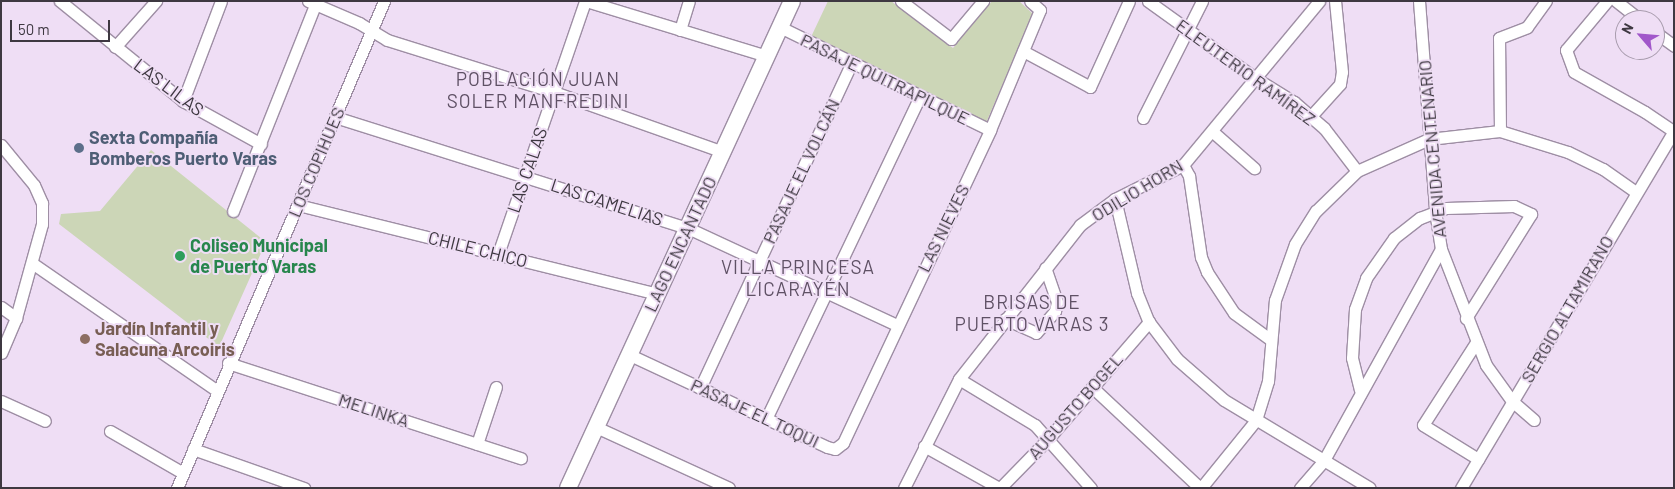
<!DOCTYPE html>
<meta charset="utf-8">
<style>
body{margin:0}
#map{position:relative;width:1675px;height:489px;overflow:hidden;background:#efdef5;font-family:Barlow,sans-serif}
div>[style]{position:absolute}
.green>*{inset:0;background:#ccd6b7}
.roads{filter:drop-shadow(1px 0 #9e8ea4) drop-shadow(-1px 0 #9e8ea4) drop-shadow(0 1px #9e8ea4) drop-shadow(0 -1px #9e8ea4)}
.street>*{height:11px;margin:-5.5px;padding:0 5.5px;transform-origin:5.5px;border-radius:5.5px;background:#fff}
.secondary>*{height:16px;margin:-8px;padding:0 8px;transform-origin:8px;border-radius:8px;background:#fff}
.dots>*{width:14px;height:14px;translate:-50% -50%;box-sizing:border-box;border:2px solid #efdef5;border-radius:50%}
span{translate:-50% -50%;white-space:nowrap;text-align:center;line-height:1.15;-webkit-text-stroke:4px #efdef5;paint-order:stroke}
.street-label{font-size:18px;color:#3e3841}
.service-label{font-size:18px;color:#4e5e75;font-weight:700}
.left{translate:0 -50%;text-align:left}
.leisure-label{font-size:18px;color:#27864d;font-weight:700}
.education-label{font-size:18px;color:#785e54;font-weight:700}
.neighbourhood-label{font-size:19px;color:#5f5165;letter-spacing:1px}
.frame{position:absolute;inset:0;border:2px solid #3e3841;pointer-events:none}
.north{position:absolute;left:1615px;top:10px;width:50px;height:50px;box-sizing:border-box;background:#efdef5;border:1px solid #a89cad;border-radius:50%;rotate:297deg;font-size:14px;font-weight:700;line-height:20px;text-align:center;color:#3e3841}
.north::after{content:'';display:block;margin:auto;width:18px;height:22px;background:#a157ca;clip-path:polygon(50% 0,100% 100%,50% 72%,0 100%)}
.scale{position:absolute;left:10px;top:20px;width:100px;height:22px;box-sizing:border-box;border:2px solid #3e3841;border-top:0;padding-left:6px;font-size:15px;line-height:18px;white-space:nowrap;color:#3e3841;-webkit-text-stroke:4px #efdef5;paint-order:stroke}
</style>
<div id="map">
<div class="green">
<i style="clip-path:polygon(828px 1px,891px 1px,953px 48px,992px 1px,1019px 1px,1033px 14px,986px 123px,811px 37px)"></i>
<i style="clip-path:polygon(151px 150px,266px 242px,219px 347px,59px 224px,61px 214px,100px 211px)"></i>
</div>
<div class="roads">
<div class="street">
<i style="left:60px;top:1px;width:159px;rotate:39.1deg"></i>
<i style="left:183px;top:101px;width:89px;rotate:28.9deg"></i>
<i style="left:308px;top:1px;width:56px;rotate:23.3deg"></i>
<i style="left:359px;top:23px;width:33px;rotate:31deg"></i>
<i style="left:387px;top:40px;width:175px;rotate:17.3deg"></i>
<i style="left:554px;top:92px;width:179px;rotate:19.5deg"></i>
<i style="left:586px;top:1px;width:189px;rotate:16.9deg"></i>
<i style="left:901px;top:1px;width:63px;rotate:37.2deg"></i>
<i style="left:951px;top:39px;width:50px;rotate:-49.9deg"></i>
<i style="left:1148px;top:1px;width:132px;rotate:35.7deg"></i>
<i style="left:1255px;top:78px;width:46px;rotate:31.6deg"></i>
<i style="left:1294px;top:102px;width:40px;rotate:41deg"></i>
<i style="left:1324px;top:128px;width:54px;rotate:52.5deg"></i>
<i style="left:1419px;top:1px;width:211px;rotate:85.6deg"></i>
<i style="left:1435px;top:211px;width:38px;rotate:81deg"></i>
<i style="left:1441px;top:249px;width:124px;rotate:68.8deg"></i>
<i style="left:1486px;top:365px;width:44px;rotate:54.2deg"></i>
<i style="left:1512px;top:401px;width:29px;rotate:41deg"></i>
<i style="left:1607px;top:1px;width:64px;rotate:129.9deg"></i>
<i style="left:1566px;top:50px;width:23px;rotate:70deg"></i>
<i style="left:1574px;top:72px;width:81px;rotate:29.4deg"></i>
<i style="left:1645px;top:112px;width:34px;rotate:34deg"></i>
<i style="left:1616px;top:1px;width:31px;rotate:38deg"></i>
<i style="left:780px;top:27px;width:234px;rotate:26.1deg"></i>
<i style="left:680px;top:30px;width:30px;rotate:-73deg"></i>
<i style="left:1655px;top:32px;width:24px;rotate:36deg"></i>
<i style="left:115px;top:47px;width:62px;rotate:-48.3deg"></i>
<i style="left:1023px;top:51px;width:76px;rotate:28.2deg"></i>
<i style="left:1090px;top:87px;width:94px;rotate:-65.6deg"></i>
<i style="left:183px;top:101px;width:107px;rotate:-69.2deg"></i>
<i style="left:1311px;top:116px;width:43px;rotate:-47.8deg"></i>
<i style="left:1340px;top:84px;width:12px;rotate:-81deg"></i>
<i style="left:1342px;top:72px;width:71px;rotate:-95.6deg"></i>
<i style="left:335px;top:117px;width:370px;rotate:17.5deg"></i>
<i style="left:688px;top:228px;width:230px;rotate:24.9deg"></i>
<i style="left:1143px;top:118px;width:131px;rotate:-63.2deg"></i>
<i style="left:1500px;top:131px;width:93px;rotate:-90.6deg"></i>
<i style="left:1499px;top:38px;width:30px;rotate:-21deg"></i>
<i style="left:1527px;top:27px;width:32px;rotate:-54deg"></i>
<i style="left:1213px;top:132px;width:55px;rotate:41.3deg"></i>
<i style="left:1px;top:145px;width:52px;rotate:50.5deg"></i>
<i style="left:34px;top:185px;width:20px;rotate:66deg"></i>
<i style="left:42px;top:203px;width:21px;rotate:90deg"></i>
<i style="left:42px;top:224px;width:98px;rotate:105.5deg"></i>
<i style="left:16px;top:318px;width:38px;rotate:113deg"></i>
<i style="left:1183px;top:165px;width:13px;rotate:61deg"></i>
<i style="left:1189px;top:176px;width:82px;rotate:81.6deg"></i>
<i style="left:1201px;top:257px;width:16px;rotate:68deg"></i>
<i style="left:1207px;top:272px;width:49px;rotate:56.6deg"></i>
<i style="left:1234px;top:313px;width:46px;rotate:36.1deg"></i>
<i style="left:1115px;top:199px;width:97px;rotate:76.8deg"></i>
<i style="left:1137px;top:293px;width:31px;rotate:68deg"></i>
<i style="left:1149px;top:322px;width:46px;rotate:52.9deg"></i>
<i style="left:1177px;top:359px;width:62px;rotate:41.1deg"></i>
<i style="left:1224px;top:400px;width:170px;rotate:31.1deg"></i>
<i style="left:298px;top:205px;width:370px;rotate:13.9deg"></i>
<i style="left:233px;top:211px;width:222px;rotate:-68.3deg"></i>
<i style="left:498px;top:254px;width:268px;rotate:-71deg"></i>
<i style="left:32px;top:263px;width:224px;rotate:34.6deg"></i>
<i style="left:1px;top:307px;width:19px;rotate:36deg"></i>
<i style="left:1005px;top:319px;width:34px;rotate:24deg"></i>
<i style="left:1036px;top:333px;width:29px;rotate:-49deg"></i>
<i style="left:1055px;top:311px;width:9px;rotate:-77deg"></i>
<i style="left:1057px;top:302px;width:36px;rotate:-109deg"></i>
<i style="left:1475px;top:344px;width:96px;rotate:122.7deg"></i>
<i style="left:1423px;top:425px;width:65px;rotate:31.7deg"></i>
<i style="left:630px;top:355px;width:217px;rotate:25deg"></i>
<i style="left:827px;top:447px;width:8px;rotate:14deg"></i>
<i style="left:835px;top:449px;width:10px;rotate:-37deg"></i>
<i style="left:843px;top:443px;width:346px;rotate:-64.8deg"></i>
<i style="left:990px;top:130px;width:130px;rotate:-67.4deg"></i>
<i style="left:1040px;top:10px;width:13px;rotate:-138deg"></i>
<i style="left:228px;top:363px;width:308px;rotate:18deg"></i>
<i style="left:959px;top:379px;width:89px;rotate:31.2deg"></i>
<i style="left:1035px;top:425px;width:84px;rotate:48.4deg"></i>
<i style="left:1092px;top:387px;width:148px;rotate:43.1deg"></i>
<i style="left:700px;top:388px;width:360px;rotate:-65deg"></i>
<i style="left:1360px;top:390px;width:33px;rotate:-104deg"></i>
<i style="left:1352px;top:358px;width:49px;rotate:-86.5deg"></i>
<i style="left:1355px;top:309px;width:33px;rotate:-70deg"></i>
<i style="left:1366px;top:278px;width:49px;rotate:-55deg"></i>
<i style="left:1394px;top:238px;width:33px;rotate:-38deg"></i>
<i style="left:1420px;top:218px;width:28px;rotate:-21deg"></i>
<i style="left:1446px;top:208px;width:68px;rotate:-1.7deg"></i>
<i style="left:1514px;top:206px;width:19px;rotate:25deg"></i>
<i style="left:1531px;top:214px;width:123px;rotate:122deg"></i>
<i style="left:1px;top:401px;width:48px;rotate:24.4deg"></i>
<i style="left:766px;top:419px;width:358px;rotate:-64.5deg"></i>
<i style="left:596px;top:427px;width:146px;rotate:24.6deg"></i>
<i style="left:110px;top:431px;width:84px;rotate:29.9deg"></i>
<i style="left:477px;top:444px;width:60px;rotate:-71.6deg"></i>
<i style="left:924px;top:446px;width:86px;rotate:29.2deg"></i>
<i style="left:193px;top:449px;width:118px;rotate:19.4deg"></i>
<i style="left:177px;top:488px;width:529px;rotate:-66.97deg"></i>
<i style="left:904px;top:488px;width:122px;rotate:-63.2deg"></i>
<i style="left:959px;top:379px;width:196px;rotate:-51.8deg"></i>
<i style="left:1080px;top:225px;width:44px;rotate:-36.6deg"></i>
<i style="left:1115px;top:199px;width:76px;rotate:-26.6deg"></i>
<i style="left:1183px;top:165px;width:213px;rotate:-50.3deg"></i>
<i style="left:1000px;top:488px;width:69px;rotate:-45.6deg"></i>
<i style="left:1048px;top:439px;width:155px;rotate:-49.2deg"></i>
<i style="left:1201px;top:488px;width:87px;rotate:-51deg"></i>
<i style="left:1256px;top:420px;width:41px;rotate:-72.9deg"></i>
<i style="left:1268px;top:381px;width:81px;rotate:-85.1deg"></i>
<i style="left:1275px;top:300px;width:59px;rotate:-70.3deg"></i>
<i style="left:1295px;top:244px;width:39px;rotate:-58deg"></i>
<i style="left:1316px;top:211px;width:57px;rotate:-44.3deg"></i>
<i style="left:1357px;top:171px;width:79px;rotate:-24deg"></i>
<i style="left:1429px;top:139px;width:71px;rotate:-6.4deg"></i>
<i style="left:1500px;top:131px;width:71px;rotate:17.2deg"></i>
<i style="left:1568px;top:152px;width:39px;rotate:26deg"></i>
<i style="left:1603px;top:169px;width:40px;rotate:34.9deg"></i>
<i style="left:1300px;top:488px;width:37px;rotate:-49deg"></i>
<i style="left:1324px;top:460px;width:241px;rotate:-61deg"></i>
<i style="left:1461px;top:488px;width:417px;rotate:-59.2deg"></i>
</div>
<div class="secondary">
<i style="left:568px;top:488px;width:536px;rotate:-65.3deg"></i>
</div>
</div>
<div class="dots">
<i style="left:79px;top:148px;background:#5c6f8a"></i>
<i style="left:180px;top:256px;background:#2e9e5b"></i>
<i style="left:85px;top:339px;background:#8d6e63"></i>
</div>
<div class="street-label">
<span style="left:1246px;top:72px;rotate:36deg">ELEUTERIO RAMÍREZ</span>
<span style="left:885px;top:79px;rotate:26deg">PASAJE QUITRAPILQUE</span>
<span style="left:169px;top:87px;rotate:37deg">LAS LILAS</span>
<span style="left:1432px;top:149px;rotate:-95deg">AVENIDA CENTENARIO</span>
<span style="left:316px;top:162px;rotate:-67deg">LOS COPIHUES</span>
<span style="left:527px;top:170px;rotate:-71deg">LAS CALAS</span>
<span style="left:801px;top:171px;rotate:-65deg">PASAJE EL VOLCÁN</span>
<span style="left:1137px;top:190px;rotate:-31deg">ODILIO HORN</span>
<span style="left:607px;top:202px;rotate:18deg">LAS CAMELIAS</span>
<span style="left:943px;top:228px;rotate:-64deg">LAS NIEVES</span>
<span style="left:680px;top:244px;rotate:-65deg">LAGO ENCANTADO</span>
<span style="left:478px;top:249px;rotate:14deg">CHILE CHICO</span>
<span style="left:1567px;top:309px;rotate:-60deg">SERGIO ALTAMIRANO</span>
<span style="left:1075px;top:406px;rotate:-49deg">AUGUSTO BOGEL</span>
<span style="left:374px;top:410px;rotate:18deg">MELINKA</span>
<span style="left:755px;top:413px;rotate:25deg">PASAJE EL TOQUI</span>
</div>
<div class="service-label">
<span class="left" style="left:89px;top:148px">Sexta Compañía<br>Bomberos Puerto Varas</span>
</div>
<div class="leisure-label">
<span class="left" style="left:190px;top:256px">Coliseo Municipal<br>de Puerto Varas</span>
</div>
<div class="education-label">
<span class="left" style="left:95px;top:339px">Jardín Infantil y<br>Salacuna Arcoiris</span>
</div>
<div class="neighbourhood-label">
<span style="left:538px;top:90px">POBLACIÓN JUAN<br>SOLER MANFREDINI</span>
<span style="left:798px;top:278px">VILLA PRINCESA<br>LICARAYÉN</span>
<span style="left:1032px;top:313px">BRISAS DE<br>PUERTO VARAS 3</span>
</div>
<div class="frame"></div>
<div class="north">N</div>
<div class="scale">50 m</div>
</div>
